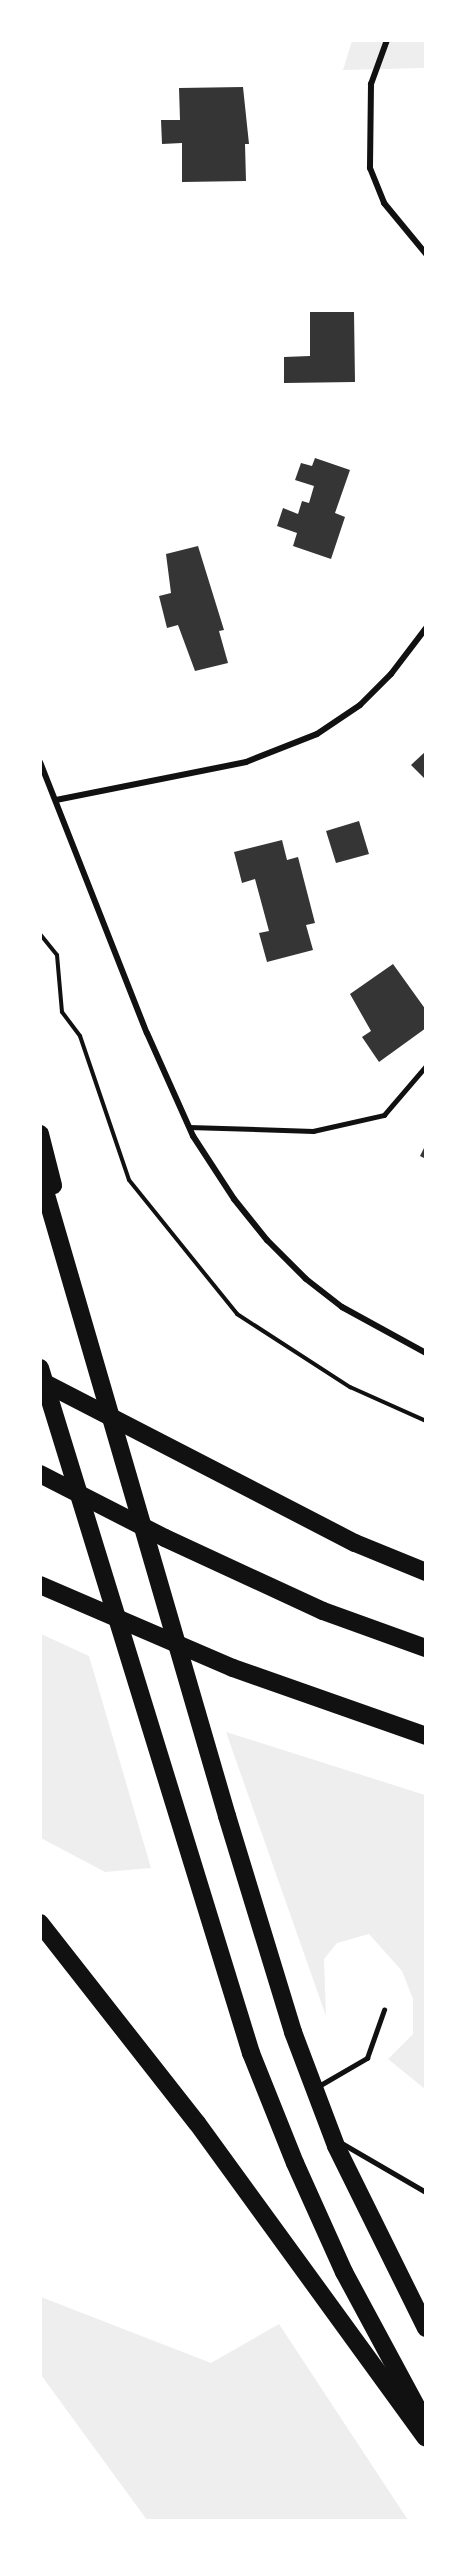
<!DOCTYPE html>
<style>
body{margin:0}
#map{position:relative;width:466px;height:2561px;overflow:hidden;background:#fff;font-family:"Sofia Sans Condensed",sans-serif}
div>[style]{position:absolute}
.green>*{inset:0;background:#eee}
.building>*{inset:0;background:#353535}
.path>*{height:4px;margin:-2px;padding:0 2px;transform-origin:2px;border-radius:2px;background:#111}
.service>*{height:4.5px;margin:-2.25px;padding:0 2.25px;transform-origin:2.25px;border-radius:2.25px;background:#111}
.minor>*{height:6px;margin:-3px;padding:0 3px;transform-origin:3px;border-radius:3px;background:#111}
.motorway>*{height:18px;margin:-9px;padding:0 9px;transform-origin:9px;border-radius:9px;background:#111}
span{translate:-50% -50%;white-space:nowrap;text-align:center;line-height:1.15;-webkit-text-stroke:6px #fff;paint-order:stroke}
.frame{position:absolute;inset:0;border:42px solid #fff;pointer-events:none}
</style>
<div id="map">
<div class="green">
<i style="clip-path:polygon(352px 41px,425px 41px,425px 68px,343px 70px)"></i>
<i style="clip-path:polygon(41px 1634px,89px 1656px,151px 1868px,105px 1872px,41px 1838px)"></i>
<i style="clip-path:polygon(226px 1732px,425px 1795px,425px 2089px,388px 2059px,413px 2034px,413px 1999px,402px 1971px,369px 1934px,337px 1943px,324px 1959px,326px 2016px)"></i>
<i style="clip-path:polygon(41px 2297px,211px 2363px,279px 2324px,408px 2520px,147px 2520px,41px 2375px)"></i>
</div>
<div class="building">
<i style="clip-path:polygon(243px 87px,249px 144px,245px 144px,246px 181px,182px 182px,182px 143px,162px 144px,161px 120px,180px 120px,179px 88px)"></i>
<i style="clip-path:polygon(310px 312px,354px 312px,355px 382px,284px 383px,284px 357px,310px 356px)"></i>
<i style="clip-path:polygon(315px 458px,350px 470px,335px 513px,345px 517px,331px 559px,293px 546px,297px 533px,277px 526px,283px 508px,298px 514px,302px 501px,309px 503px,314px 486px,295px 480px,301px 463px,312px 466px)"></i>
<i style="clip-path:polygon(198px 546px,224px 630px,219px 631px,228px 663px,195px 671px,178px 625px,167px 628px,159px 596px,171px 593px,166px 554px)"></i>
<i style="clip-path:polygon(426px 751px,426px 780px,411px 765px)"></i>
<i style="clip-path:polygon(359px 821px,369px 854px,336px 863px,326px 831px)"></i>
<i style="clip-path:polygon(282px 840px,287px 860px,298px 857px,315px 923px,306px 925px,313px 950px,267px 962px,259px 933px,269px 931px,255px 879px,242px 883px,234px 852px)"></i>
<i style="clip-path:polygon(393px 964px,426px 1010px,426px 1028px,379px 1062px,362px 1037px,371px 1031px,350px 994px)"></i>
<i style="clip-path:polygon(426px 1144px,426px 1159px,420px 1156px)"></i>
</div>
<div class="path">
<i style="left:40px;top:934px;width:27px;rotate:51deg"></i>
<i style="left:57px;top:955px;width:57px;rotate:85deg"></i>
<i style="left:62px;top:1012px;width:30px;rotate:53deg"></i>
<i style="left:80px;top:1036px;width:152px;rotate:71.2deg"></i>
<i style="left:129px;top:1180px;width:172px;rotate:51.1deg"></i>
<i style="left:237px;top:1314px;width:135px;rotate:32.9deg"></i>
<i style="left:350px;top:1387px;width:83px;rotate:24.1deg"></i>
</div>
<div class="service">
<i style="left:189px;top:1127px;width:124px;rotate:1.8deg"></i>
<i style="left:313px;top:1131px;width:73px;rotate:-12.7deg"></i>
<i style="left:384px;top:1115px;width:65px;rotate:-49.4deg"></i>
<i style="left:317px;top:2087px;width:58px;rotate:-30.1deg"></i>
<i style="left:367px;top:2058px;width:51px;rotate:-70.5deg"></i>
<i style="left:340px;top:2142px;width:99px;rotate:30.2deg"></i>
</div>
<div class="minor">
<i style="left:387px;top:40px;width:47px;rotate:110deg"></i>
<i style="left:371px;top:84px;width:84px;rotate:90.7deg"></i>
<i style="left:370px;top:168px;width:38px;rotate:68deg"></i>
<i style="left:384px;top:203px;width:66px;rotate:50.5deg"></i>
<i style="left:40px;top:762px;width:291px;rotate:68.5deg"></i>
<i style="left:147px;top:1033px;width:113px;rotate:65.9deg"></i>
<i style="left:193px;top:1136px;width:75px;rotate:56.9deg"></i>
<i style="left:234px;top:1199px;width:53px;rotate:51.2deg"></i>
<i style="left:267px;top:1240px;width:55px;rotate:45deg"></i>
<i style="left:306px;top:1279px;width:46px;rotate:37.9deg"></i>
<i style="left:342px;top:1307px;width:96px;rotate:28.7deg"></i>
<i style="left:56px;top:800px;width:194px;rotate:-11.3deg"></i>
<i style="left:246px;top:762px;width:76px;rotate:-21.5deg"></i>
<i style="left:317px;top:734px;width:52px;rotate:-34deg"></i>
<i style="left:360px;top:705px;width:44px;rotate:-45deg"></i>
<i style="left:391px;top:674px;width:58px;rotate:-52.7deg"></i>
</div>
<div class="motorway">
<i style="left:40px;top:1134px;width:53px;rotate:75.7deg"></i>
<i style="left:40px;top:1174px;width:669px;rotate:73.76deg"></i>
<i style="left:227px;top:1816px;width:226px;rotate:73deg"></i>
<i style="left:293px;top:2032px;width:122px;rotate:69.3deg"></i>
<i style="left:336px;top:2146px;width:203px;rotate:63.7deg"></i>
<i style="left:40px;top:1368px;width:717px;rotate:72.88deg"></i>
<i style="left:251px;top:2053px;width:118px;rotate:68.2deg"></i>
<i style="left:295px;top:2163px;width:120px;rotate:65.8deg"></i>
<i style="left:344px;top:2272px;width:173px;rotate:61.7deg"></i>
<i style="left:41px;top:1381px;width:353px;rotate:27.3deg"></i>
<i style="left:355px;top:1543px;width:77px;rotate:22.2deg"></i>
<i style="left:40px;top:1474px;width:140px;rotate:27.1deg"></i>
<i style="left:165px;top:1538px;width:174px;rotate:24.8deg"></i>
<i style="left:323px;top:1611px;width:109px;rotate:19.8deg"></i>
<i style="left:40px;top:1585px;width:210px;rotate:23.3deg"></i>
<i style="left:233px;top:1668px;width:205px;rotate:19.4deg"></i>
<i style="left:40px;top:1923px;width:254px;rotate:51.9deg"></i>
<i style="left:197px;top:2123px;width:389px;rotate:54deg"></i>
</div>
<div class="frame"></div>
</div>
